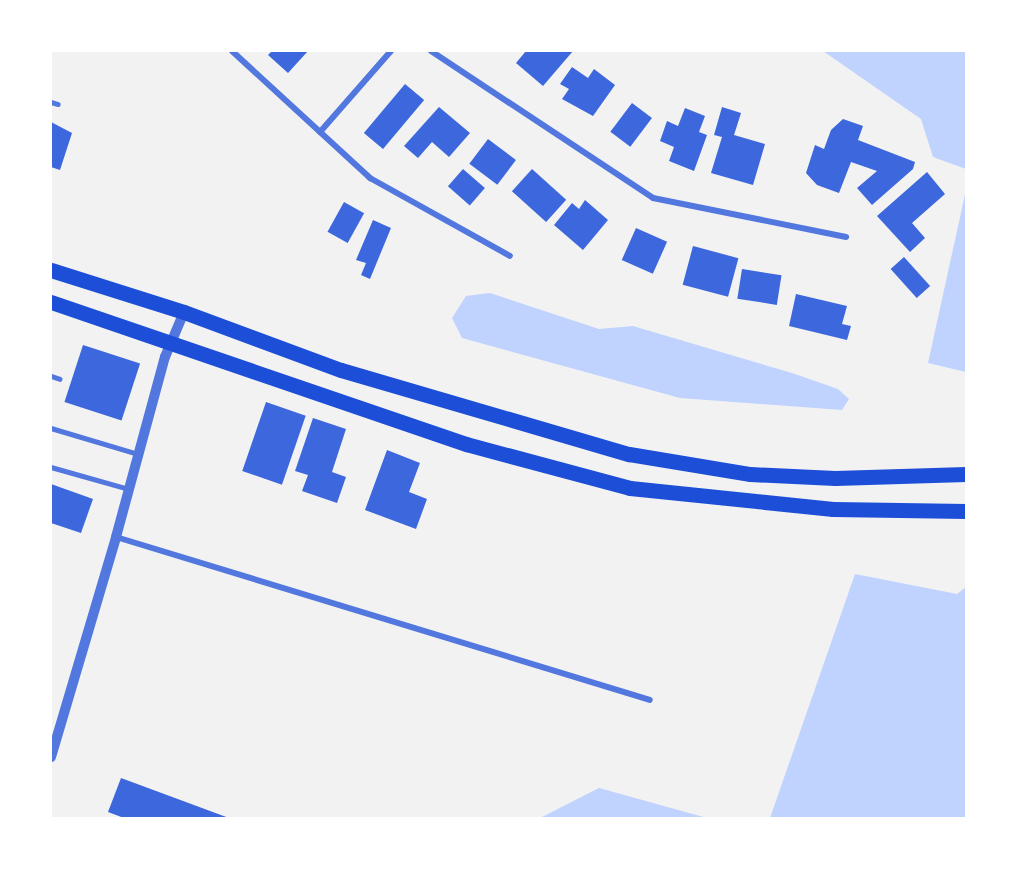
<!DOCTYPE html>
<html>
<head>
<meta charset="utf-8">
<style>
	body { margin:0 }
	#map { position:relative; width:1017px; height:869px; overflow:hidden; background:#f2f2f2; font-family:"DejaVu Sans",sans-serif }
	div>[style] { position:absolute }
	.water>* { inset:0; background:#bfd3fe }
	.building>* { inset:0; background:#3d67dc; transform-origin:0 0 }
	.service>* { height:4.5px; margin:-2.25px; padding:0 2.25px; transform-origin:2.25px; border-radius:2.25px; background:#5277de }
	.minor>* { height:6px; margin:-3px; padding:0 3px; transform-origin:3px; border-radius:3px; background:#5277de }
	.tertiary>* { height:10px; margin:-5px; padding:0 5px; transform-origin:5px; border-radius:5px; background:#5277de }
	.primary>* { height:15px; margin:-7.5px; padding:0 7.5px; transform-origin:7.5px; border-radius:7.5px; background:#1d4ed8 }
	span { translate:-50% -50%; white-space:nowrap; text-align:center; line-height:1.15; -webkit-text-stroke:4.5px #fff; paint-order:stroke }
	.frame { position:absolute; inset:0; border:52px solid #fff; pointer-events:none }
</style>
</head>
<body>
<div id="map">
	<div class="water">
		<div style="clip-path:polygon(823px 51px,966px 51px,966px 169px,933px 157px,921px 119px)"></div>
		<div style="clip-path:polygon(966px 190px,966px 372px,928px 363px)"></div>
		<div style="clip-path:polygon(490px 293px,599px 329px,633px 326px,792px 373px,838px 389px,849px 399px,842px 410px,680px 398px,462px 338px,452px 318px,466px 296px)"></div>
		<div style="clip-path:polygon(855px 574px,957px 594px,966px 587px,966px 818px,770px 818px)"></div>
		<div style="clip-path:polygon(599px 788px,707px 818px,540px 818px)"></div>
	</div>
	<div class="building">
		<div style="clip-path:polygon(272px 51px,308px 51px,288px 73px,268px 55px)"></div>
		<div style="clip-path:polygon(526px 51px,573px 51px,543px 86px,516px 63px)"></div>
		<div style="clip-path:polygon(572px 67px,588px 78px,594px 69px,615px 85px,593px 116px,562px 99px,569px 89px,560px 84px)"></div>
		<div style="left:405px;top:84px;width:25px;height:64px;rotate:40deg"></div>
		<div style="left:632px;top:103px;width:25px;height:36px;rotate:37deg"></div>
		<div style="clip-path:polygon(439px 107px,470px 133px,449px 157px,432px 142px,418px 158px,404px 146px)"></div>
		<div style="clip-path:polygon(722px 107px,741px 113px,734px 135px,765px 144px,753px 185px,711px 173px,722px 137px,714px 135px)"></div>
		<div style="clip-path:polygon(685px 108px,705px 116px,699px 132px,707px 135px,694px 171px,669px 161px,674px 147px,660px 141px,667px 121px,678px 126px)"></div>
		<div style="clip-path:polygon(843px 119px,863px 126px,858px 140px,915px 162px,913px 169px,872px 205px,857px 188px,877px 171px,851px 162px,839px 193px,817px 185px,806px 173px,815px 145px,824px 149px,831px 130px)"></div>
		<div style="clip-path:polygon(51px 122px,72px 133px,60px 170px,51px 167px)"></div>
		<div style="left:488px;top:139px;width:35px;height:31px;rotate:37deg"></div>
		<div style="left:463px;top:169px;width:29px;height:23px;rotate:41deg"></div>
		<div style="left:532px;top:169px;width:46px;height:30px;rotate:42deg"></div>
		<div style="clip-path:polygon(927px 172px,945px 194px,912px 223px,925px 238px,910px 252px,877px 216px)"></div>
		<div style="clip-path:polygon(585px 200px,608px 220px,583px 250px,554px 225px,572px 203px,579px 209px)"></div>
		<div style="left:344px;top:202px;width:23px;height:34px;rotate:29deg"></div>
		<div style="clip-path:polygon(373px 220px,391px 228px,370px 279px,361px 275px,366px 263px,356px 260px)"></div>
		<div style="left:636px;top:228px;width:34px;height:35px;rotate:24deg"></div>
		<div style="left:693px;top:246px;width:47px;height:40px;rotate:15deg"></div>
		<div style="left:904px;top:257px;width:39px;height:18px;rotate:48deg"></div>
		<div style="left:742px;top:269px;width:40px;height:30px;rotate:9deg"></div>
		<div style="clip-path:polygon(796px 294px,847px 306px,842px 324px,851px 326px,847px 340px,789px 326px)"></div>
		<div style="left:83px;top:345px;width:60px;height:60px;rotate:18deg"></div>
		<div style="left:266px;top:402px;width:42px;height:73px;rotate:19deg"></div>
		<div style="clip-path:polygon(313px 418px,346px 429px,332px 472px,346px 477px,337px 503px,302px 491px,308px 475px,295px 471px)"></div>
		<div style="clip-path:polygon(387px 450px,420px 463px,409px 492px,427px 499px,416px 529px,365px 510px)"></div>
		<div style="clip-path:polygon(51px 484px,93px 499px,81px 533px,51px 523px)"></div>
		<div style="clip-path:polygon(121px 778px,229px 818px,124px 818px,108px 812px)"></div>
	</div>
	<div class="service">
		<div style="left:51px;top:102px;width:7px;rotate:16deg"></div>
		<div style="left:51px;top:376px;width:9px;rotate:18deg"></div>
		<div style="left:51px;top:428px;width:91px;rotate:16.6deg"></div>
		<div style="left:51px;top:467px;width:81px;rotate:15.8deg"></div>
	</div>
	<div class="minor">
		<div style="left:232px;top:51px;width:188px;rotate:42.6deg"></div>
		<div style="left:370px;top:178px;width:160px;rotate:29.1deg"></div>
		<div style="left:431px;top:51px;width:266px;rotate:33.5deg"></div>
		<div style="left:653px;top:198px;width:197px;rotate:11.4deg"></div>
		<div style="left:320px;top:132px;width:108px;rotate:-48.8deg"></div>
		<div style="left:116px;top:537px;width:558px;rotate:16.97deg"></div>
	</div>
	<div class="tertiary">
		<div style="left:51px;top:757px;width:229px;rotate:-73.5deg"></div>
		<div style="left:116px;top:537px;width:187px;rotate:-74.8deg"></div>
		<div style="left:165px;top:357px;width:49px;rotate:-67.1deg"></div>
	</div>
	<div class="primary">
		<div style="left:51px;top:270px;width:139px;rotate:17.5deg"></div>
		<div style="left:184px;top:312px;width:167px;rotate:20.3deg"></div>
		<div style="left:341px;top:370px;width:300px;rotate:16.3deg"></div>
		<div style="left:629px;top:454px;width:123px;rotate:9.4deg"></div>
		<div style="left:750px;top:474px;width:85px;rotate:2.7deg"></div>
		<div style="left:835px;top:478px;width:131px;rotate:-1.7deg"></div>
		<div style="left:51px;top:302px;width:439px;rotate:18.9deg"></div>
		<div style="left:466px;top:444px;width:170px;rotate:15deg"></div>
		<div style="left:630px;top:488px;width:204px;rotate:5.9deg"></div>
		<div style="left:833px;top:509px;width:133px;rotate:0.9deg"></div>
	</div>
	<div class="frame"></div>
</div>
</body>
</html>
